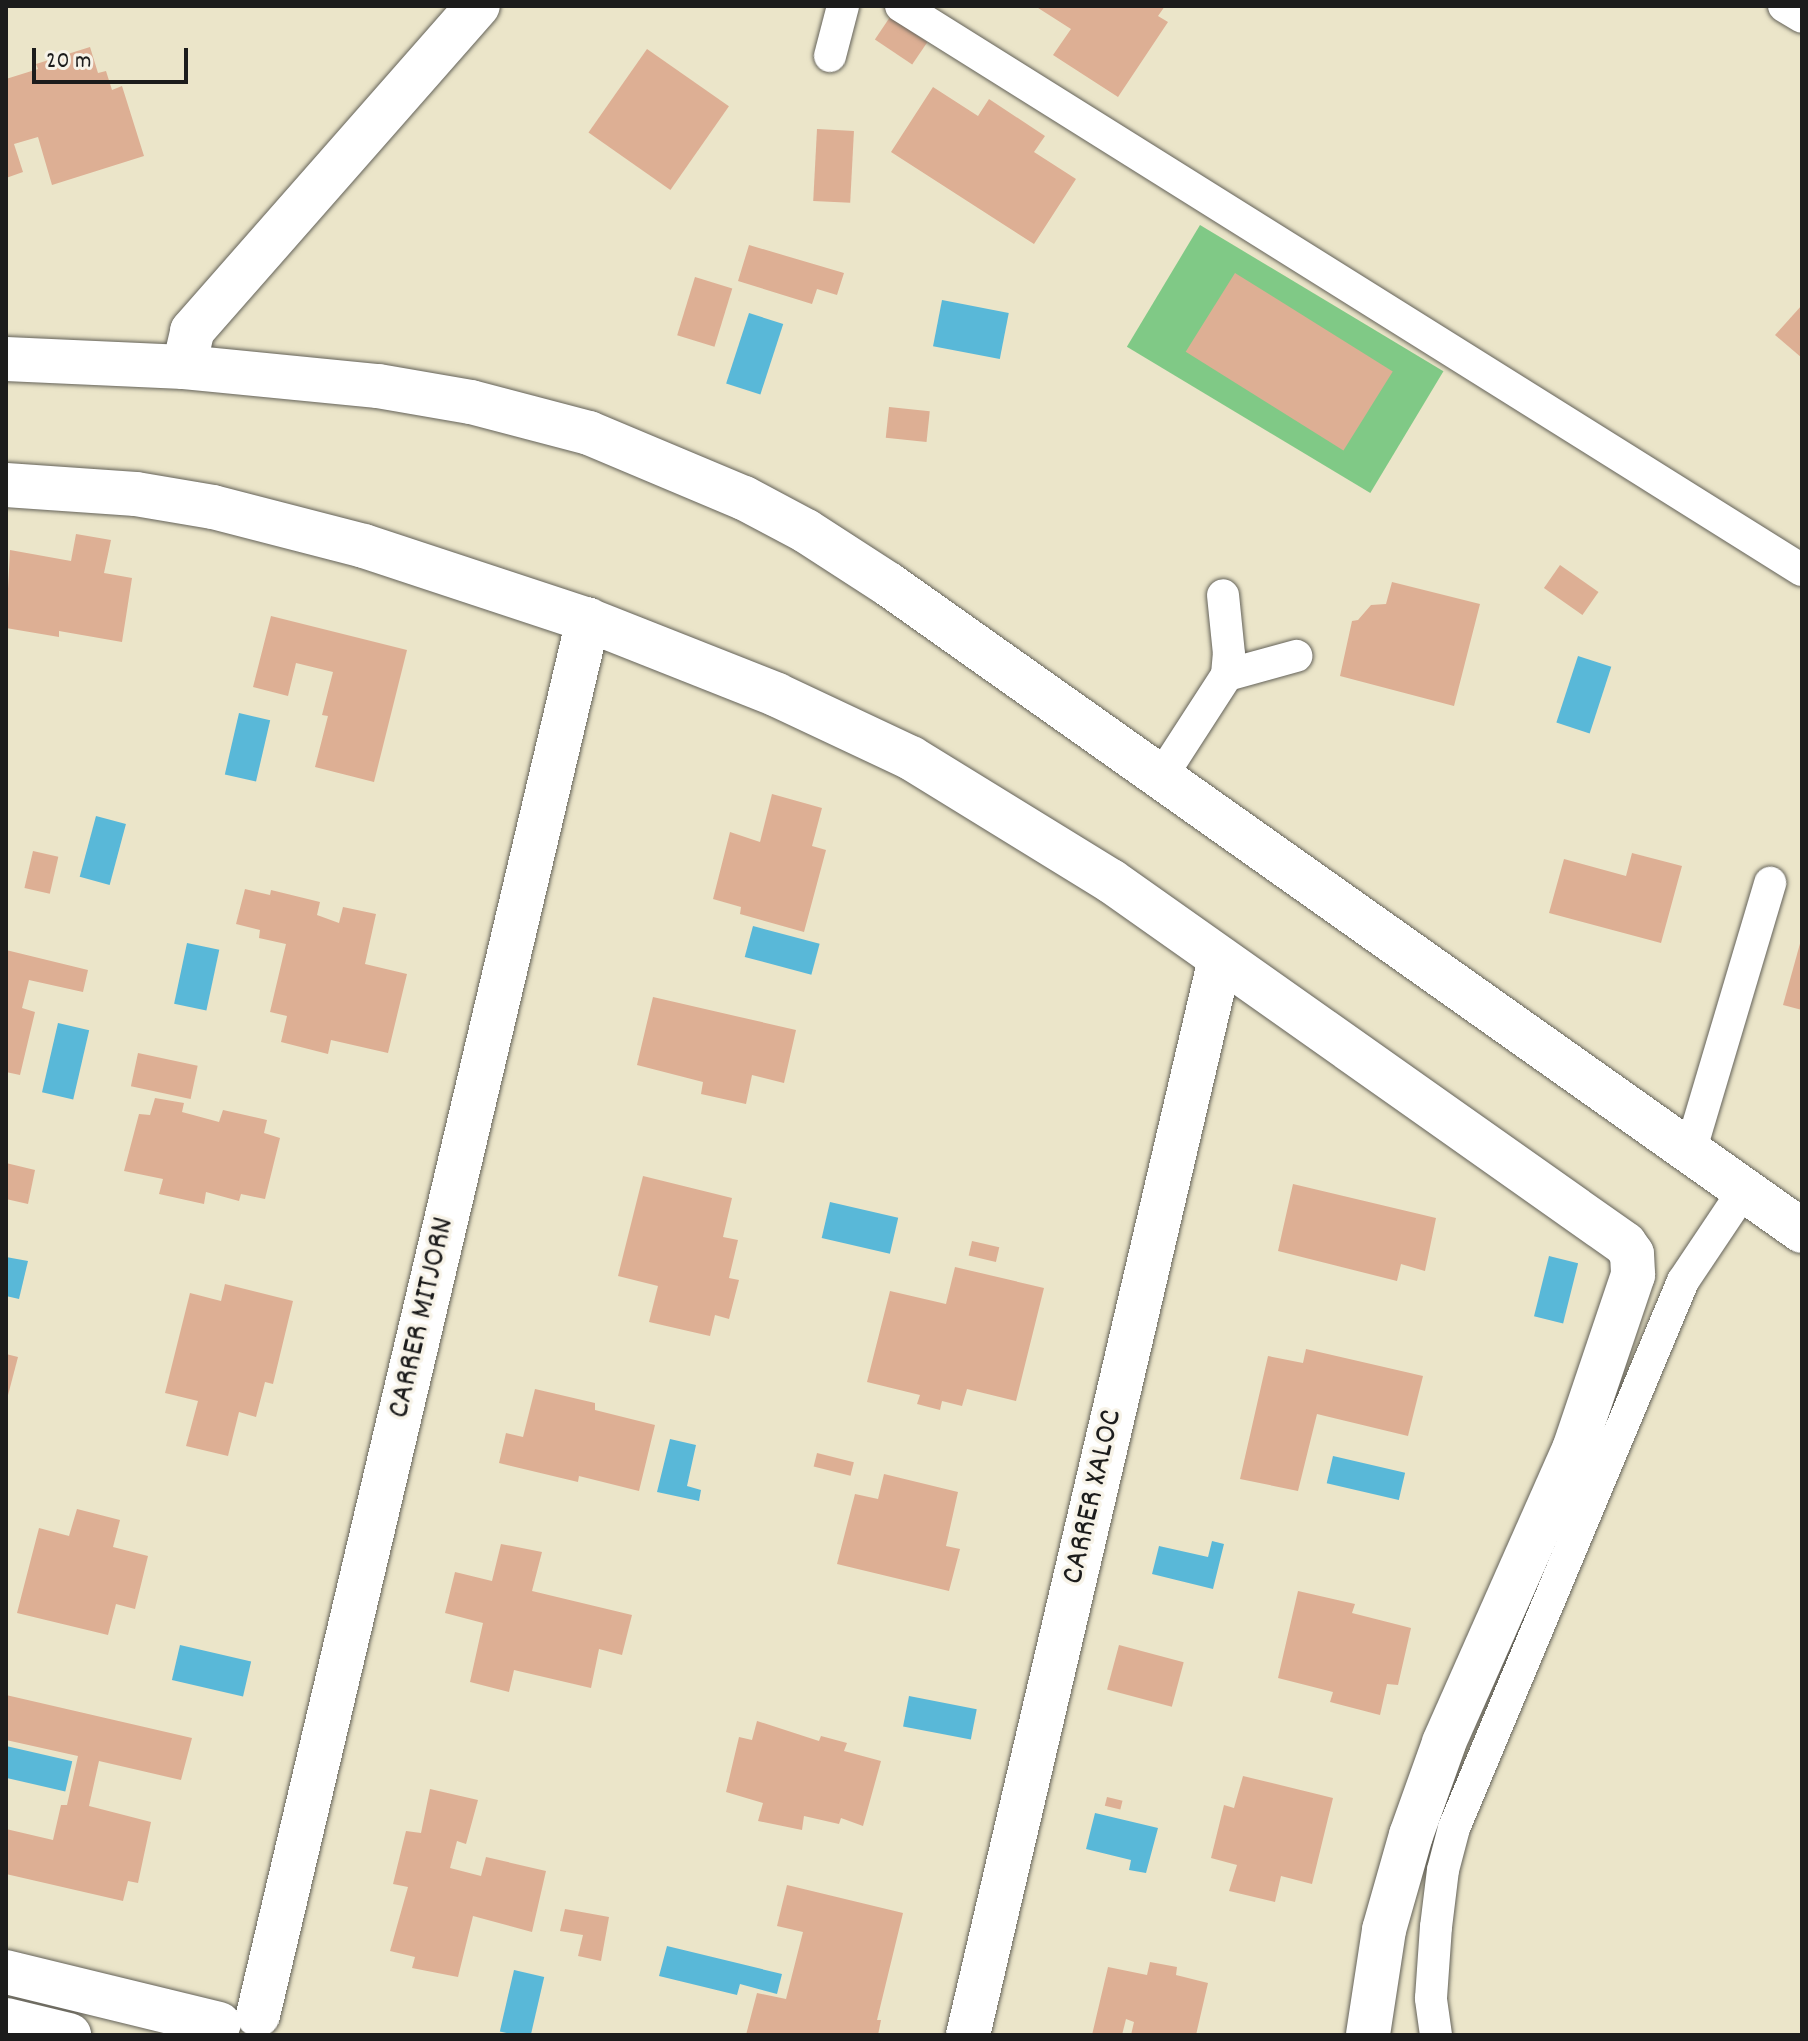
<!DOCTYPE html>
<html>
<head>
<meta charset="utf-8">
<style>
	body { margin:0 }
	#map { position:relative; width:1808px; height:2041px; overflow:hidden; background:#ebe5c9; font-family:Dekko,sans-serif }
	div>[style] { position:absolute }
	.green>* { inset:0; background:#80c986; transform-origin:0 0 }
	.water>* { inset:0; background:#59b8d8; transform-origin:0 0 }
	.building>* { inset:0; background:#ddaf94; transform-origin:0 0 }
	.roads { filter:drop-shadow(0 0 2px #646259) drop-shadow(0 0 2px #646259) }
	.lane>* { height:32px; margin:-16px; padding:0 16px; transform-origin:16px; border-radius:16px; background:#fff }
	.street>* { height:44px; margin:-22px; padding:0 22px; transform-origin:22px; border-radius:22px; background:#fff }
	.secondary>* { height:44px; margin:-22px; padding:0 22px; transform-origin:22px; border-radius:22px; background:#fff }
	span { translate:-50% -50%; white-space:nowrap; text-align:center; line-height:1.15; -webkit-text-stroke:7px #f7f3e8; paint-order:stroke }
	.street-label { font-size:32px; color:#1c1c1c }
	.frame { position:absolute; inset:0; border:8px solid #1c1c1c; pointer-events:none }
	.scale { position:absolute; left:32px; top:48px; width:156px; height:36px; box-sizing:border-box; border:4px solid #1c1c1c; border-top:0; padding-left:10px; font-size:24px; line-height:28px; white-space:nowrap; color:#1c1c1c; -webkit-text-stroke:6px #f7f3e8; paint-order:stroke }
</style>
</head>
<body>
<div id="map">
	<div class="green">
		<div style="left:1200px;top:225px;width:284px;height:142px;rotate:31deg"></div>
	</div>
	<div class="water">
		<div style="left:942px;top:300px;width:68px;height:47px;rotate:11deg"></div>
		<div style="left:749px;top:313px;width:36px;height:74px;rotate:18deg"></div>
		<div style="left:1578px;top:656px;width:35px;height:70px;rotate:18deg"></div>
		<div style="left:239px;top:713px;width:32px;height:63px;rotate:13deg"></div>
		<div style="left:96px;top:816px;width:31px;height:63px;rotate:15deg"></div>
		<div style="left:753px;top:926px;width:69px;height:32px;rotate:15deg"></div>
		<div style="left:187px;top:943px;width:33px;height:62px;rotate:12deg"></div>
		<div style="left:58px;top:1023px;width:32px;height:71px;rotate:13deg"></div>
		<div style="left:830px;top:1202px;width:70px;height:37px;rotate:13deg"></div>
		<div style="left:1549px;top:1256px;width:30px;height:62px;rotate:14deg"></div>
		<div style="clip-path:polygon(6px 1257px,28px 1261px,19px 1299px,6px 1296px)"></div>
		<div style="clip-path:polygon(670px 1439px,696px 1445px,687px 1486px,701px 1490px,699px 1501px,657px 1492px)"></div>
		<div style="left:1333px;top:1456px;width:74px;height:28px;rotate:13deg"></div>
		<div style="clip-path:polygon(1212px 1541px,1224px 1544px,1213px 1589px,1152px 1574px,1159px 1546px,1208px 1557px)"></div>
		<div style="left:180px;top:1645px;width:73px;height:36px;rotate:13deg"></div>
		<div style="left:909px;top:1696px;width:69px;height:31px;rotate:11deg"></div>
		<div style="left:6px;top:1746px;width:68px;height:31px;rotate:13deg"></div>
		<div style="clip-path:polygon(1095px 1813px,1158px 1828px,1146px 1873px,1129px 1870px,1131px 1860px,1086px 1849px)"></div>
		<div style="clip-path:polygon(667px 1946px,782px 1974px,777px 1994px,740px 1984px,737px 1995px,659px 1976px)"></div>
		<div style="left:514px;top:1970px;width:31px;height:63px;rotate:13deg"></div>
	</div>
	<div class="building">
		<div style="clip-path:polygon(1035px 6px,1165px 6px,1158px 16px,1168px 22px,1118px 97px,1053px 55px,1071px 29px)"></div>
		<div style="left:890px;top:17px;width:45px;height:27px;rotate:34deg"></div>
		<div style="clip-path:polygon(90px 47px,98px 73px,106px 71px,112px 90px,122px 86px,144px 156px,52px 185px,38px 137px,14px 144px,23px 172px,6px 178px,6px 79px,38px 69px,36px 64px)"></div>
		<div style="left:647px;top:49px;width:100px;height:102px;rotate:35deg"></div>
		<div style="clip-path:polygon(933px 87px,978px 116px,989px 99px,1045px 136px,1034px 152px,1076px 179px,1034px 244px,891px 152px)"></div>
		<div style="left:817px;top:129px;width:37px;height:72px;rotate:3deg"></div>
		<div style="clip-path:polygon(749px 245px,844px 273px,837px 295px,817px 289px,812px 304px,738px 281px)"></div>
		<div style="left:1235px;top:273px;width:186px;height:93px;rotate:32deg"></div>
		<div style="left:695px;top:277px;width:39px;height:61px;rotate:17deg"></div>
		<div style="clip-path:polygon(1802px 305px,1802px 358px,1775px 335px)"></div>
		<div style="left:889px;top:407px;width:41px;height:31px;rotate:6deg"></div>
		<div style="clip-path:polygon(76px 534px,111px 540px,104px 573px,132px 578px,122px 642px,59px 631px,59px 637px,6px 628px,10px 550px,71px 561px)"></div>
		<div style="left:1560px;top:565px;width:47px;height:28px;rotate:35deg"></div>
		<div style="clip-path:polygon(1392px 582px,1480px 604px,1454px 706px,1340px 676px,1352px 621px,1358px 620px,1371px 605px,1386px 604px)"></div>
		<div style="clip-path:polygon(271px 616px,407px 650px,374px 782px,315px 767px,328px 716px,322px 715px,333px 672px,296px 663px,288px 696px,253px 687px)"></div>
		<div style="clip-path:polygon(772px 794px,822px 808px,812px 846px,826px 850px,804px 932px,740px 914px,741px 907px,713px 899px,730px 832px,760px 842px)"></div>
		<div style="left:33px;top:851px;width:26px;height:38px;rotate:13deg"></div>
		<div style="clip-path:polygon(1632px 853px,1682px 866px,1661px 943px,1549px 913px,1564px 859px,1626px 876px)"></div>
		<div style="clip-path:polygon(245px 889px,270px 895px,271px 890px,320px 902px,317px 915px,339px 923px,343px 907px,376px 914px,365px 964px,407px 974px,388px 1053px,331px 1040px,328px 1054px,281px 1042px,287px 1016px,270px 1012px,286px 944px,259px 938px,260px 930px,236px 924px)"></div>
		<div style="clip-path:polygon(1801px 940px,1802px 941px,1802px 1010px,1783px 1005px)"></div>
		<div style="clip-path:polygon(6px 950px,88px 970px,83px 992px,29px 980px,22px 1008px,35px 1012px,20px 1075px,6px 1072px)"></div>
		<div style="clip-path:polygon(653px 997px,796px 1030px,784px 1083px,752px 1075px,746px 1104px,701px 1094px,703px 1082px,637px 1065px)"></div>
		<div style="left:138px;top:1053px;width:61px;height:34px;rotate:12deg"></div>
		<div style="clip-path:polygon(155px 1098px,184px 1103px,182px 1112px,219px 1122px,223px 1110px,267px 1120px,264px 1133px,280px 1138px,265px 1199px,241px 1194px,239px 1201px,206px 1192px,204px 1204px,159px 1194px,163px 1179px,124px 1171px,139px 1114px,150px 1115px)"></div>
		<div style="clip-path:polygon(6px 1163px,35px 1170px,28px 1204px,6px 1199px)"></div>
		<div style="clip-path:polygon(643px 1176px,732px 1198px,723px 1237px,738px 1240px,729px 1278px,739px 1280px,729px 1319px,715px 1315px,710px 1336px,649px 1322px,658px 1286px,618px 1276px)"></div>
		<div style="clip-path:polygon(1293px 1184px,1436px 1218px,1425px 1271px,1401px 1264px,1397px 1281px,1278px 1251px)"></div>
		<div style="left:972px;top:1241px;width:28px;height:15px;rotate:13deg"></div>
		<div style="clip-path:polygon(955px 1267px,1044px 1288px,1016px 1401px,967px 1389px,962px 1406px,942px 1401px,940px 1410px,917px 1404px,920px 1395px,867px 1382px,890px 1291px,946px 1304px)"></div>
		<div style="clip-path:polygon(225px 1284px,293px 1301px,273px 1384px,265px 1382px,256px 1417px,239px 1412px,228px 1456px,186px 1446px,198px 1401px,165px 1393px,190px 1293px,221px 1301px)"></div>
		<div style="clip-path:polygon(1306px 1349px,1423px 1376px,1408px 1436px,1317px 1414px,1298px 1491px,1240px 1479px,1268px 1356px,1303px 1363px)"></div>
		<div style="clip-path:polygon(6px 1354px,18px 1357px,7px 1399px,6px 1399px)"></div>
		<div style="clip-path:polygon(535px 1389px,595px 1403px,595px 1410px,655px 1425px,639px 1491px,579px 1476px,578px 1482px,499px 1463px,506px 1433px,523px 1437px)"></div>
		<div style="left:817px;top:1453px;width:38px;height:14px;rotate:14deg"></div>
		<div style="clip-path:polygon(884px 1474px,958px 1492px,946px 1546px,960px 1549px,949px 1591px,837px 1564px,855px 1494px,878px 1499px)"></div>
		<div style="clip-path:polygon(77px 1509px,120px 1520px,113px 1547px,148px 1556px,135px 1609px,116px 1604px,108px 1635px,17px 1613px,39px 1528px,69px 1536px)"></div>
		<div style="clip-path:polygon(501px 1544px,542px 1552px,532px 1591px,632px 1615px,622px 1655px,599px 1649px,591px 1688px,514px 1670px,509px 1692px,470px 1682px,483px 1623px,445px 1613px,455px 1572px,492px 1581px)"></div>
		<div style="clip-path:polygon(1298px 1591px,1355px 1604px,1352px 1613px,1411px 1628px,1398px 1685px,1387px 1684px,1380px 1715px,1330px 1702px,1333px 1692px,1278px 1678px)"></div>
		<div style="left:1119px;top:1645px;width:67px;height:46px;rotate:15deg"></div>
		<div style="clip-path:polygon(6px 1695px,192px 1738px,181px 1780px,99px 1761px,89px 1806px,151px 1822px,138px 1883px,128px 1881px,123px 1901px,6px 1874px,6px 1829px,53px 1840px,61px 1805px,67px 1805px,78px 1756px,6px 1740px)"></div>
		<div style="clip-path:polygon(757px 1721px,819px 1741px,821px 1736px,847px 1743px,844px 1751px,881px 1761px,863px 1826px,841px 1818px,839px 1824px,804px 1816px,802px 1830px,758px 1821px,763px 1803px,726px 1792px,739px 1737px,752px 1740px)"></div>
		<div style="clip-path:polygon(1243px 1776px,1333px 1798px,1312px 1884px,1281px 1876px,1275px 1902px,1229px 1891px,1237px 1865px,1211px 1858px,1224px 1805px,1234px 1808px)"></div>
		<div style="clip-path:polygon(430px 1789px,478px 1800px,466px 1844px,457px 1841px,450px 1868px,481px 1876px,486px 1857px,546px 1871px,532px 1932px,473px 1916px,458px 1977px,412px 1968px,415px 1957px,390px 1951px,408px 1887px,393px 1884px,406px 1831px,421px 1833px)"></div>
		<div style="left:1107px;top:1797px;width:16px;height:9px;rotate:14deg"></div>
		<div style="clip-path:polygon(787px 1885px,903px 1913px,877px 2020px,881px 2020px,878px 2035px,746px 2035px,757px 1993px,786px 1999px,803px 1932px,777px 1926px)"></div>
		<div style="clip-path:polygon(565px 1909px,609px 1917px,601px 1961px,578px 1956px,583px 1935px,560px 1931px)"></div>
		<div style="clip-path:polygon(1150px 1962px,1177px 1967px,1176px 1975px,1208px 1983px,1196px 2035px,1131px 2035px,1134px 2022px,1126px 2019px,1122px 2035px,1092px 2035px,1108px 1967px,1147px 1975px)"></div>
	</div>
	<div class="roads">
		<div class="lane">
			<div style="left:901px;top:6px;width:1063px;rotate:32.05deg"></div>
			<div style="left:1784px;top:6px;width:21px;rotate:31deg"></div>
			<div style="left:830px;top:56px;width:52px;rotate:-75.4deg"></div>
			<div style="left:1227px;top:675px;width:72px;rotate:-15.4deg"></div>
			<div style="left:1161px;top:777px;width:121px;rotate:-57.1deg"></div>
			<div style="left:1227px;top:675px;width:21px;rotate:-85deg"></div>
			<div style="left:1229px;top:654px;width:59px;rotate:-95.8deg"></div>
			<div style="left:1690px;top:1152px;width:281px;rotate:-73.4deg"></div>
			<div style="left:1436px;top:2035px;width:37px;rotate:-98deg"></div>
			<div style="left:1431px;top:1998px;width:71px;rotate:-86deg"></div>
			<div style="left:1436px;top:1927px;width:57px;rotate:-83deg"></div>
			<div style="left:1443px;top:1870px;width:43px;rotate:-75.3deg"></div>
			<div style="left:1454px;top:1828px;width:593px;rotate:-67.28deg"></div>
			<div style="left:1683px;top:1281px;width:110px;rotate:-56.2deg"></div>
		</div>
		<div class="street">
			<div style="left:184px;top:367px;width:37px;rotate:-77deg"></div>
			<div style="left:192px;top:331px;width:433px;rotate:-48.7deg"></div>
			<div style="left:6px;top:485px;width:130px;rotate:4deg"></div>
			<div style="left:136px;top:494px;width:78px;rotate:9.6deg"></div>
			<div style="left:213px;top:507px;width:156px;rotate:14.5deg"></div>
			<div style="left:364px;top:546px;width:236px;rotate:18.3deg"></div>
			<div style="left:588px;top:620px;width:203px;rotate:21.6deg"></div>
			<div style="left:777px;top:695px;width:148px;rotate:25.2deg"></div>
			<div style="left:911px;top:758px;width:235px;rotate:31.6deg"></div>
			<div style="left:1111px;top:881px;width:629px;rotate:35.23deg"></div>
			<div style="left:1625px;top:1244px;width:12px;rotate:55deg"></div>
			<div style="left:1632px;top:1254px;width:21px;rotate:87deg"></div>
			<div style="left:1633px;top:1275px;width:184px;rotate:108.7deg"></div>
			<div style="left:1574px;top:1449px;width:321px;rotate:113.9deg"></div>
			<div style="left:1444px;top:1743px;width:98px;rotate:109.7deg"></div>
			<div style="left:1411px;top:1835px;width:99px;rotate:105.9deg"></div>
			<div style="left:1384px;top:1930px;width:106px;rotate:98.7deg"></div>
			<div style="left:6px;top:1972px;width:219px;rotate:13.7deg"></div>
			<div style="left:258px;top:2015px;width:1434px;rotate:-76.69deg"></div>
			<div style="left:6px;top:2020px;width:65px;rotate:13.4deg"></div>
			<div style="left:968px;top:2035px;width:1105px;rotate:-76.82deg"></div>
		</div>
		<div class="secondary">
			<div style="left:6px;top:359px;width:178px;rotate:2.6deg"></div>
			<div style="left:184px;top:367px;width:195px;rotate:5.6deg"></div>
			<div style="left:378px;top:386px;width:94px;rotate:9.8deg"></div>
			<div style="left:471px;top:402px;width:122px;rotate:14.7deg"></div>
			<div style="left:589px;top:433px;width:168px;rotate:22.8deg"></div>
			<div style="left:744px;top:498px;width:70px;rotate:28deg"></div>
			<div style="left:806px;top:531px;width:98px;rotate:32.9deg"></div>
			<div style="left:888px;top:584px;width:1120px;rotate:35.29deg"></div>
		</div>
	</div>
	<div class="street-label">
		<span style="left:423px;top:1318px;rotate:-77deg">CARRER MITJORN</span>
		<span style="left:1094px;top:1497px;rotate:-77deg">CARRER XALOC</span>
	</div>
	<div class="frame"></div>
	<div class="scale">20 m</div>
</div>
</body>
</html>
